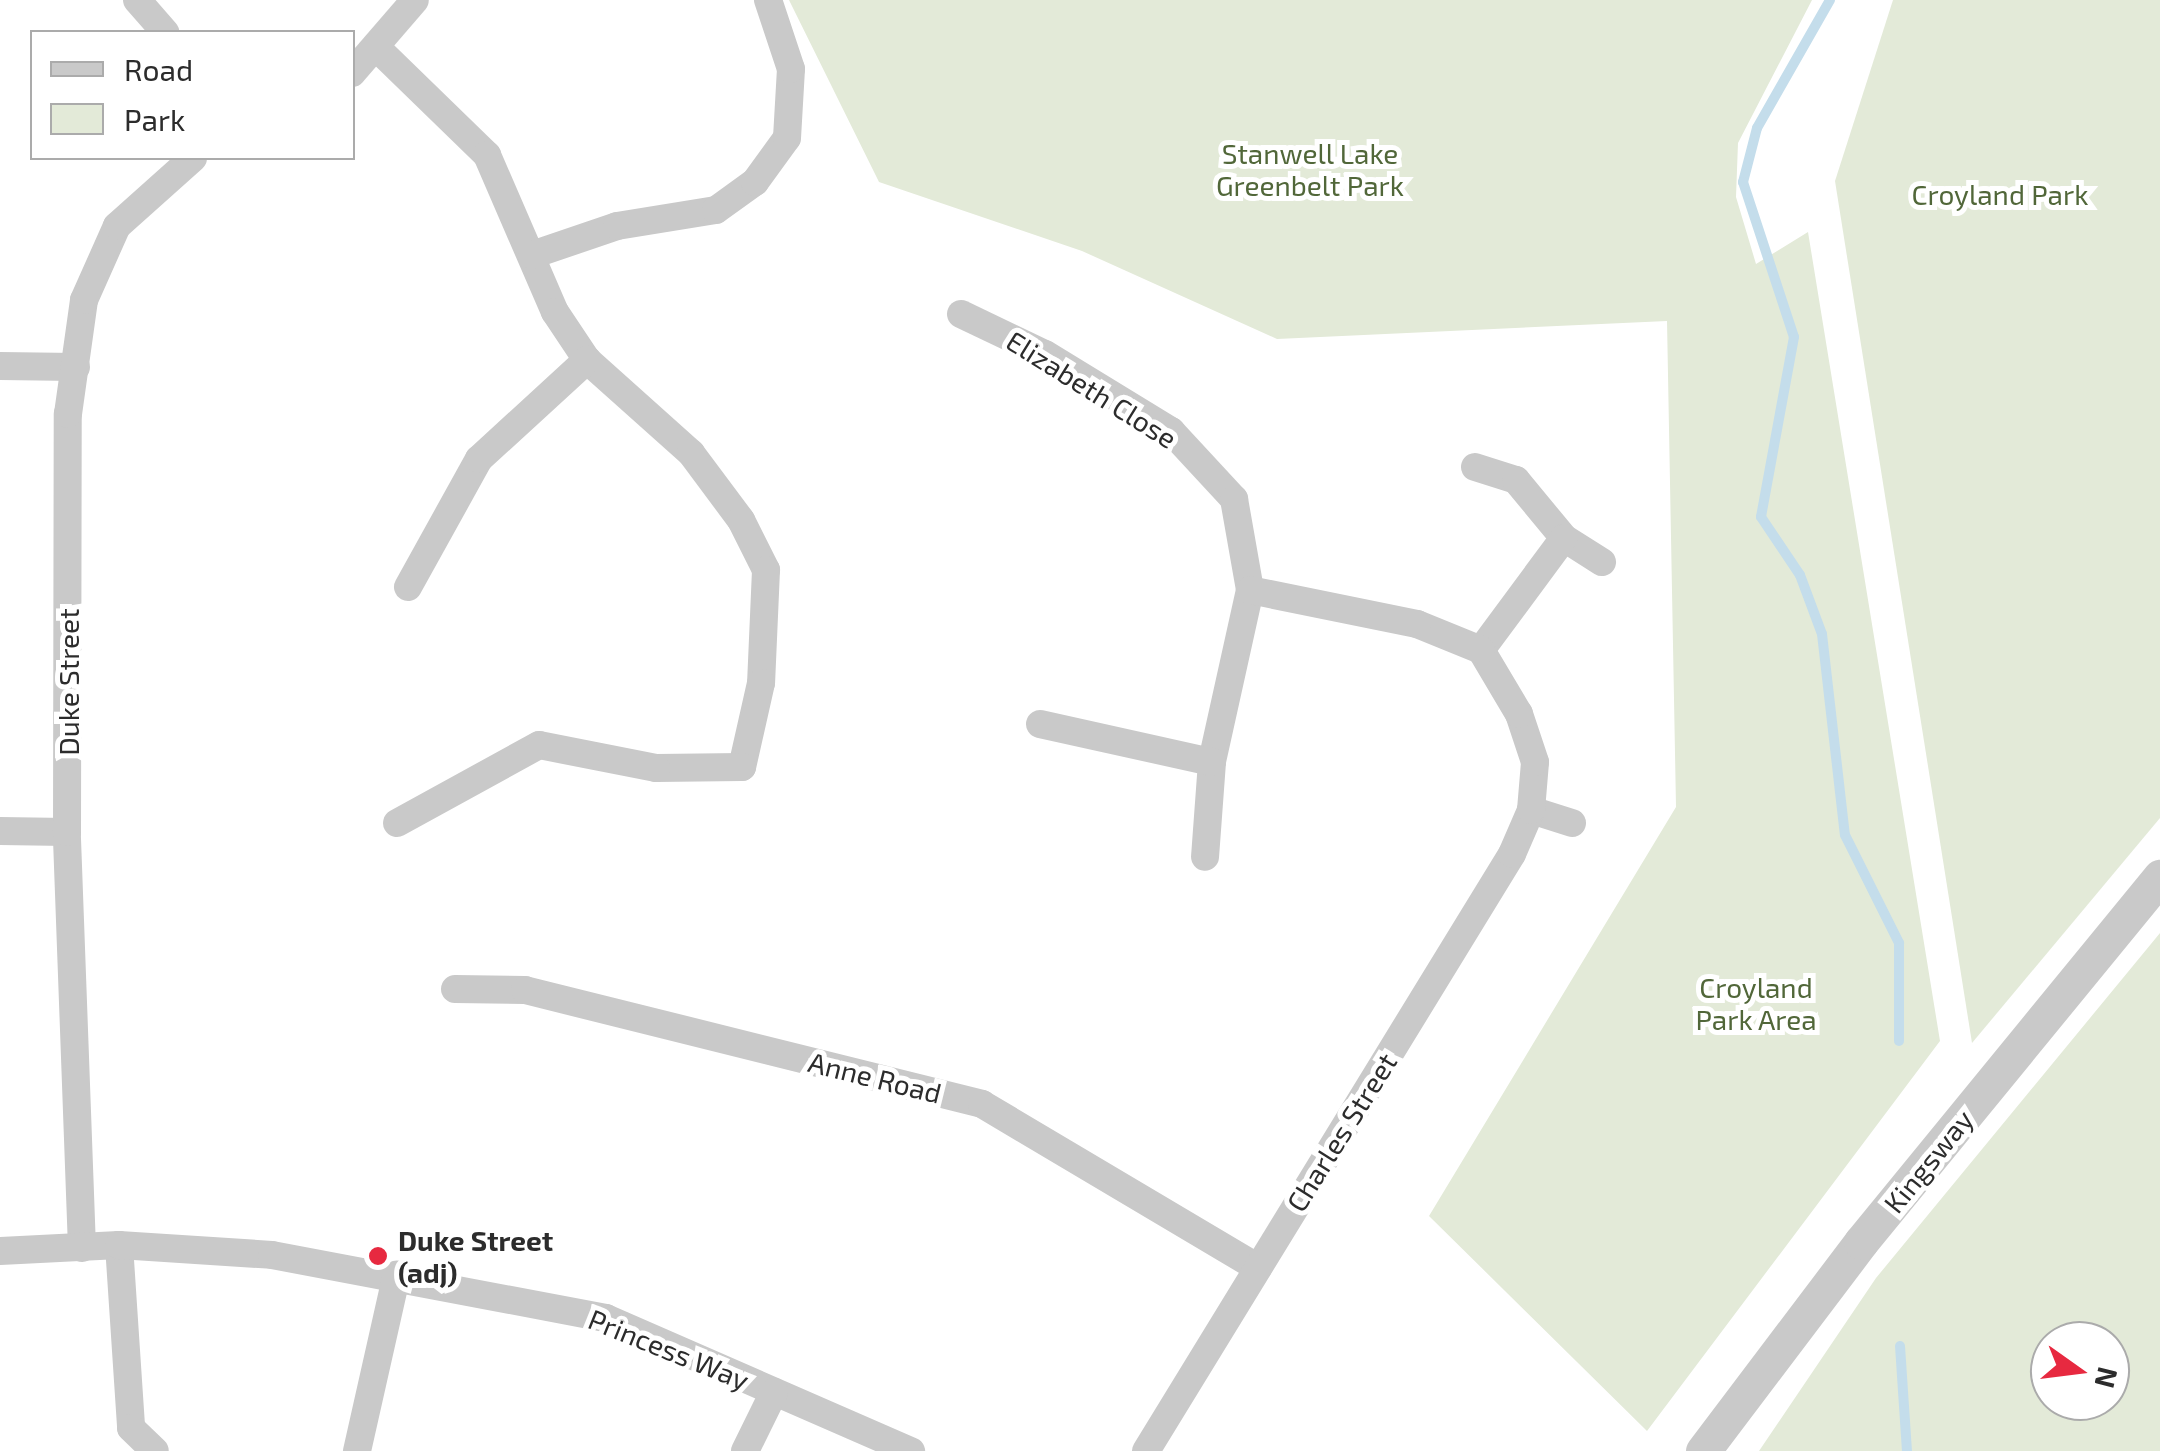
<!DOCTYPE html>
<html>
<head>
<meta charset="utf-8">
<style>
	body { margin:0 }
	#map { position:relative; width:2160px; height:1451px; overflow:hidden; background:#fff; font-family:"Exo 2",sans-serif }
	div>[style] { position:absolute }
	.green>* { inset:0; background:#e3ead8 }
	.stream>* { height:10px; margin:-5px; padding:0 5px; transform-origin:5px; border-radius:5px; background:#c4ddeb }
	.minor>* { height:28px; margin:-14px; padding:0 14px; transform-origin:14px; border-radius:14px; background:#c9c9c9 }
	.tertiary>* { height:35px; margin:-17.5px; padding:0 17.5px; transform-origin:17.5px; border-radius:17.5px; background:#c9c9c9 }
	.dots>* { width:28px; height:28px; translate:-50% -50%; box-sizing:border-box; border:5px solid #fff; border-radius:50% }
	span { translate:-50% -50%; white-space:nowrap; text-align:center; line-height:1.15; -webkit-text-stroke:10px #fff; paint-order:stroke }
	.park-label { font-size:28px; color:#516739 }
	.street-label { font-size:28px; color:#2c2c2c }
	.poi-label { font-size:28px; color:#2c2c2c; font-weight:700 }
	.left { translate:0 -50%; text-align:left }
	.legend { position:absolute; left:30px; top:30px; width:325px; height:130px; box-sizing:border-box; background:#fff; border:2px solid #ababab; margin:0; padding:12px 18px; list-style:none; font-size:30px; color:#2c2c2c }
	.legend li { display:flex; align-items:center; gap:20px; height:50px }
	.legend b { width:50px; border:2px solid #ababab }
	.north { position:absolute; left:2030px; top:1321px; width:100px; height:100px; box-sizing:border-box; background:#fff; border:2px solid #ababab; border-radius:50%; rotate:104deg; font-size:28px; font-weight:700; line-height:40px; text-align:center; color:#2c2c2c }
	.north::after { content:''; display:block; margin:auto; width:35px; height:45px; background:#e72940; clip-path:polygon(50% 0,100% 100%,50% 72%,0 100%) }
</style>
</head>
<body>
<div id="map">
	<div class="green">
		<div style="clip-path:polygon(789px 0,1812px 0,1738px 143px,1736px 197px,1756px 264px,1808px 232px,1940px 1041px,1647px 1431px,1429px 1216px,1676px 807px,1667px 321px,1277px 339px,1082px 251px,879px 182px)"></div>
		<div style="clip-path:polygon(1893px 0,2160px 0,2160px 818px,1972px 1043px,1835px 181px)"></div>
		<div style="clip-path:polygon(evenodd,2160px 933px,2160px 1451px,1759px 1451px,1876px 1278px,2160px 933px,2050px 1341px,2110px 1341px,2110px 1401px,2050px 1401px,2050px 1341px)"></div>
	</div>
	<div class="stream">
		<div style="left:1830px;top:0;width:147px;rotate:119.7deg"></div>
		<div style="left:1757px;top:128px;width:56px;rotate:104.5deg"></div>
		<div style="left:1743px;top:182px;width:163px;rotate:71.8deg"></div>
		<div style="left:1794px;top:337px;width:183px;rotate:100.4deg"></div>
		<div style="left:1761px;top:517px;width:70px;rotate:56.1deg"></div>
		<div style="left:1800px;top:575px;width:63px;rotate:69.6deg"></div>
		<div style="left:1822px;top:634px;width:202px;rotate:83.5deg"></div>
		<div style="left:1845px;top:835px;width:121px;rotate:63.4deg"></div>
		<div style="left:1899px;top:943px;width:98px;rotate:90deg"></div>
		<div style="left:1900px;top:1346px;width:105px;rotate:86.2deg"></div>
	</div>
	<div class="minor">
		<div style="left:137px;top:0;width:43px;rotate:48.8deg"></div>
		<div style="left:379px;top:50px;width:151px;rotate:44.2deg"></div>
		<div style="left:487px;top:155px;width:171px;rotate:66.6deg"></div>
		<div style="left:555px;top:312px;width:58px;rotate:56.3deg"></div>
		<div style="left:587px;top:360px;width:140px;rotate:41.8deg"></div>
		<div style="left:691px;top:453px;width:84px;rotate:53.3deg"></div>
		<div style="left:741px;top:520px;width:56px;rotate:63.4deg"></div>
		<div style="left:766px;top:570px;width:113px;rotate:92.5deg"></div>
		<div style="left:761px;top:683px;width:86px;rotate:102.7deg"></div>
		<div style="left:742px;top:767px;width:86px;rotate:179.3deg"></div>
		<div style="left:656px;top:768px;width:119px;rotate:-168.9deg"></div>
		<div style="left:539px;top:745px;width:162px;rotate:151.2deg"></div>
		<div style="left:352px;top:73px;width:96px;rotate:-49.2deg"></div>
		<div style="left:532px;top:255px;width:90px;rotate:-18.8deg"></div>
		<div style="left:617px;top:226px;width:100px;rotate:-9.2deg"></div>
		<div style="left:716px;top:210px;width:48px;rotate:-35.7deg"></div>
		<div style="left:755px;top:182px;width:54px;rotate:-54deg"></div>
		<div style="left:787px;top:138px;width:69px;rotate:-86.7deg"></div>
		<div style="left:791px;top:69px;width:73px;rotate:-108.4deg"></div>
		<div style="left:961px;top:314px;width:93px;rotate:25.5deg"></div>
		<div style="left:1045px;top:354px;width:148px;rotate:31.4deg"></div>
		<div style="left:1171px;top:431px;width:93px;rotate:47.2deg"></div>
		<div style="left:1234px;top:499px;width:92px;rotate:80deg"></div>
		<div style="left:1250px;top:590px;width:176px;rotate:102.5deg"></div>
		<div style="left:1212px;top:762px;width:95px;rotate:94.2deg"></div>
		<div style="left:0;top:366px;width:76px;rotate:0.8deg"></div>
		<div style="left:1475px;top:467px;width:43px;rotate:17.6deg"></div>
		<div style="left:1516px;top:480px;width:75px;rotate:50.4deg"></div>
		<div style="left:1564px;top:538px;width:45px;rotate:32.3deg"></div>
		<div style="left:408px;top:587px;width:146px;rotate:-61deg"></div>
		<div style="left:479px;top:459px;width:147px;rotate:-42.5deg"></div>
		<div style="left:1481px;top:650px;width:139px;rotate:-53.5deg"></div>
		<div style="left:1040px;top:724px;width:176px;rotate:12.5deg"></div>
		<div style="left:1531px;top:810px;width:43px;rotate:17.6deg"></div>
		<div style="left:0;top:831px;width:67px;rotate:0.9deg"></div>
		<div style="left:455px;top:989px;width:70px;rotate:0.8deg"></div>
		<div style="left:525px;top:990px;width:471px;rotate:14deg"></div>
		<div style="left:982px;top:1104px;width:321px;rotate:30.7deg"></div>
		<div style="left:119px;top:1245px;width:183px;rotate:86.2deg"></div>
		<div style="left:131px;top:1428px;width:33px;rotate:44deg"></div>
		<div style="left:82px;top:1248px;width:416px;rotate:-92.1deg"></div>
		<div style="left:67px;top:832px;width:418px;rotate:-89.9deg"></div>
		<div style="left:68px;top:414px;width:115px;rotate:-82deg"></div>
		<div style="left:84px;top:300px;width:81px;rotate:-66deg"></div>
		<div style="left:117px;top:226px;width:102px;rotate:-41.8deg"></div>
		<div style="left:0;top:1251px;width:119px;rotate:-2.9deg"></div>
		<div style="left:119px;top:1245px;width:153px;rotate:3.7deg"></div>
		<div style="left:272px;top:1255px;width:340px;rotate:10.7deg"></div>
		<div style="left:606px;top:1318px;width:333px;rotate:23.6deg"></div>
		<div style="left:357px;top:1451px;width:181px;rotate:-77.3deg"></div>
		<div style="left:745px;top:1451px;width:66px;rotate:-63.8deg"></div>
		<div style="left:1146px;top:1451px;width:700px;rotate:-58.49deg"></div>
		<div style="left:1512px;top:854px;width:48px;rotate:-66.6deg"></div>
		<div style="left:1531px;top:810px;width:48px;rotate:-85.2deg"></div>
		<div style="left:1535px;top:762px;width:51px;rotate:-108.4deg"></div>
		<div style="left:1519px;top:714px;width:74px;rotate:-120.7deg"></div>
		<div style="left:1481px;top:650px;width:69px;rotate:-157.9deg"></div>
		<div style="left:1417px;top:624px;width:170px;rotate:-168.5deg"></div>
	</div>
	<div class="tertiary">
		<div style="left:1703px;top:1451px;width:262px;rotate:-52.9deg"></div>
		<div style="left:1861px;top:1242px;width:472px;rotate:-50.7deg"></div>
	</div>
	<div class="dots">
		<div style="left:378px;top:1256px;background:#e72940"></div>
	</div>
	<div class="park-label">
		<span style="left:1310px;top:169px">Stanwell Lake<br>Greenbelt Park</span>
		<span style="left:2000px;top:194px">Croyland Park</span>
		<span style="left:1756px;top:1003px">Croyland<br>Park Area</span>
	</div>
	<div class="street-label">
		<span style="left:1092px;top:389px;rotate:32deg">Elizabeth Close</span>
		<span style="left:68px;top:682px;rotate:-90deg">Duke Street</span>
		<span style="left:875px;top:1077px;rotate:14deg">Anne Road</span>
		<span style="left:1341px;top:1132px;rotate:-58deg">Charles Street</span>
		<span style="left:1928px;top:1161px;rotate:-51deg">Kingsway</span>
		<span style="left:669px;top:1349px;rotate:22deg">Princess Way</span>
	</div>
	<div class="poi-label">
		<span class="left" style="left:398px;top:1256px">Duke Street<br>(adj)</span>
	</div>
	<ul class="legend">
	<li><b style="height:12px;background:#c9c9c9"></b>Road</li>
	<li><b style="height:28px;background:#e3ead8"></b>Park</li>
	</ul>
	<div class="north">N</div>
</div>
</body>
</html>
